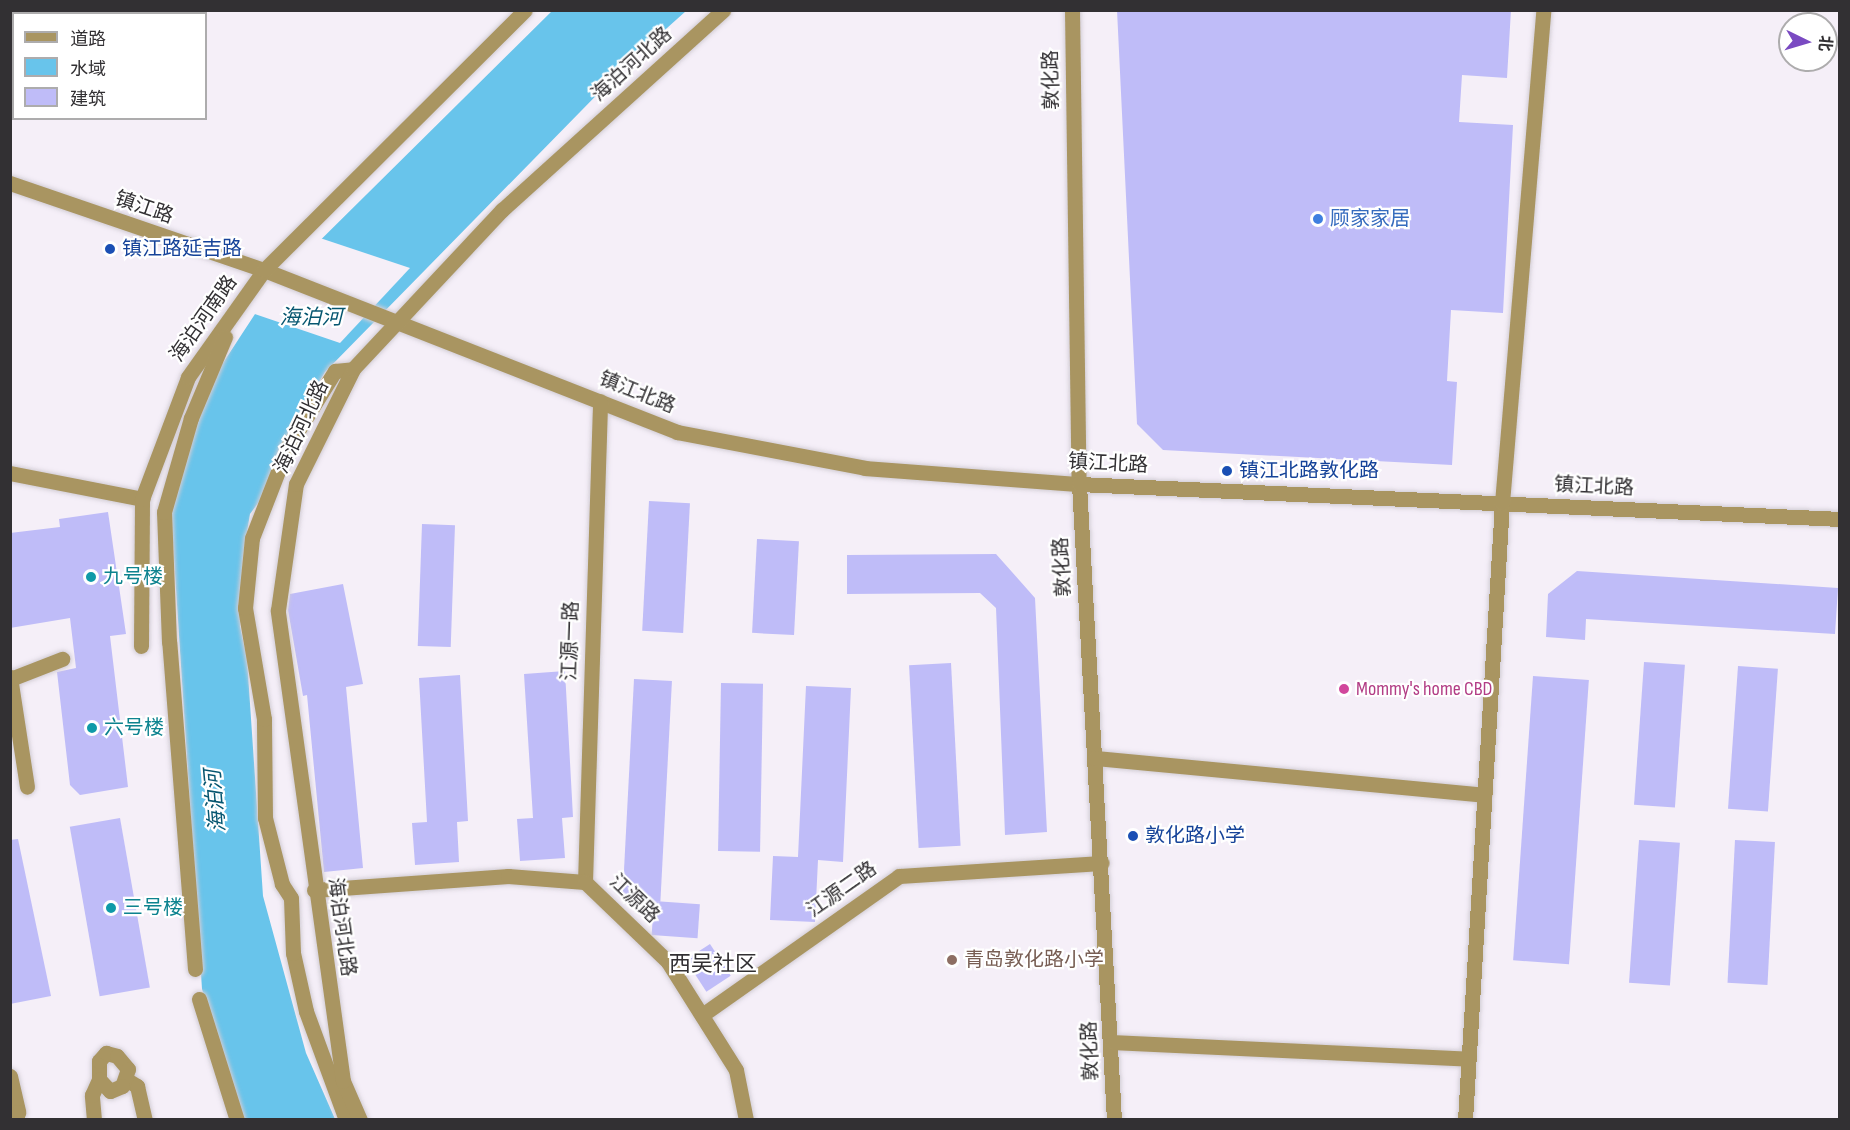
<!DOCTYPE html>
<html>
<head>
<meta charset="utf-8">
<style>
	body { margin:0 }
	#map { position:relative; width:1850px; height:1130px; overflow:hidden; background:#f5eff8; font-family:"Sofia Sans Condensed","Noto Sans SC",sans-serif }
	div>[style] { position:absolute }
	.water>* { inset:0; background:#68c4eb }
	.pier>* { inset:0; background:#f5eff8 }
	.building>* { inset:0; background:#bfbcf8; transform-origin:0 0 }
	.roads { filter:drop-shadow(0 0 2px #d2cdd5) drop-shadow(0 0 2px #d2cdd5) }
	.minor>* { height:15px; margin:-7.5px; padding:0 7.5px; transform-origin:7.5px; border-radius:7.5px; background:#a99561 }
	.dots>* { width:16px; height:16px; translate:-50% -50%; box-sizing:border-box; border:3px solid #fff; border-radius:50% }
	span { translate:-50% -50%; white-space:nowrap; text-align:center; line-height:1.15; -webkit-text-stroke:4.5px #fff; paint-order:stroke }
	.street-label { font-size:20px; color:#323033 }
	.shop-label { font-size:20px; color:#366cbe }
	.left { translate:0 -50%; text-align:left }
	.transit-label { font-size:20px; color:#164399 }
	.culture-label { font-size:20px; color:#0d838f }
	.hotel-label { font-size:20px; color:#b23c85 }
	.education-label { font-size:20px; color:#785e54 }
	.water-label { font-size:21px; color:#065670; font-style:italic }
	.quarter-label { font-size:22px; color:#323033 }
	.frame { position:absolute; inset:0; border:12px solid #323033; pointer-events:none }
	.legend { position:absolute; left:12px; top:12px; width:195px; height:108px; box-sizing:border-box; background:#fff; border:2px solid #adacad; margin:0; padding:8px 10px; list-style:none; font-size:18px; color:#323033 }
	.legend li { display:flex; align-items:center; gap:12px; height:30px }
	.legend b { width:30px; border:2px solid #adacad }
	.north { position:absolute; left:1778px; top:12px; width:60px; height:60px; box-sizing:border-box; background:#fff; border:2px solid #adacad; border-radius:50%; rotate:95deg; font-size:16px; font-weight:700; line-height:24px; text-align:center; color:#323033 }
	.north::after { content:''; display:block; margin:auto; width:21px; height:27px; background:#7a4ac2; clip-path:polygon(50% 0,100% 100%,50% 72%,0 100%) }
</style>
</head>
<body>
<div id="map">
	<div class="water">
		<div style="clip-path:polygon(552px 11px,686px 11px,629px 62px,325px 372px,292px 428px,264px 495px,250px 514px,243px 556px,240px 626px,247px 659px,263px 896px,306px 1053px,335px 1119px,243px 1119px,202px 989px,171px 512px,192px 426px,221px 366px,272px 288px)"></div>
	</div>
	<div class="pier">
		<div style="clip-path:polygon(320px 238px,410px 268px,340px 343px,252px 313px,270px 286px)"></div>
	</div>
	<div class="building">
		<div style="clip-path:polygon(1117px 10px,1511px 10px,1507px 78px,1462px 75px,1459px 122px,1513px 125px,1503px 313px,1451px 310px,1447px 381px,1457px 382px,1452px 465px,1163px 450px,1137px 424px)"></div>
		<div style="left:649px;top:501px;width:41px;height:130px;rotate:3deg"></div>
		<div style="clip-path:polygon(108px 512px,126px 634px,110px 636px,128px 787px,80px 795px,70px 785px,57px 672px,76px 668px,70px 618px,10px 628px,10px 533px,60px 527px,59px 519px)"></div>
		<div style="left:422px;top:524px;width:33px;height:122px;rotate:2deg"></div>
		<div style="left:757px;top:539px;width:42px;height:94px;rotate:3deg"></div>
		<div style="clip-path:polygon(996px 554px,1035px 598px,1047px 832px,1005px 835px,996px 608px,980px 593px,847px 594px,847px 555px)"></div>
		<div style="clip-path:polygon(1577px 571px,1838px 588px,1835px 634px,1586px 619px,1585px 640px,1546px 637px,1548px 594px)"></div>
		<div style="clip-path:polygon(343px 584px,363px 684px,346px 687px,363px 868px,324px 872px,307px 695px,303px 696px,288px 610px,290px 594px)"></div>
		<div style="left:1644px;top:662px;width:41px;height:143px;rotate:4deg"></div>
		<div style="left:951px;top:663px;width:183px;height:42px;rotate:87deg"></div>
		<div style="left:1738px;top:666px;width:40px;height:143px;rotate:4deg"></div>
		<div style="clip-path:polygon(565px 671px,573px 817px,562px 818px,565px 858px,520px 861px,517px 819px,533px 818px,524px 674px)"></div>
		<div style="clip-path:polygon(460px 675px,468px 821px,457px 822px,459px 862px,415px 865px,412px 823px,427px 822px,419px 678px)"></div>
		<div style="left:1533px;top:676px;width:56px;height:285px;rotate:4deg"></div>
		<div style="left:634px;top:679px;width:38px;height:221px;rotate:3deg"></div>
		<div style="left:721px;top:683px;width:42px;height:168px;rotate:1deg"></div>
		<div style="clip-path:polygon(806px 686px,851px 688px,843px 862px,818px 860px,815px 922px,770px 920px,773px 856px,798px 857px)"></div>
		<div style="left:120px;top:818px;width:172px;height:51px;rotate:80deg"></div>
		<div style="clip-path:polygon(18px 839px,51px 996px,10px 1004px,10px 840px)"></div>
		<div style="left:1639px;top:840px;width:41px;height:143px;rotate:4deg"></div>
		<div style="left:1735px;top:840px;width:40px;height:143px;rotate:3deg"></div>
		<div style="left:654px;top:901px;width:46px;height:34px;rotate:4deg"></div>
		<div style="left:710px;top:944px;width:38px;height:29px;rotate:57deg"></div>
	</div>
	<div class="roads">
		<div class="minor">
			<div style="left:1072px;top:10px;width:474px;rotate:89.2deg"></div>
			<div style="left:1079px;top:484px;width:637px;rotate:86.85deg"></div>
			<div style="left:10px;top:183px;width:268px;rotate:18.9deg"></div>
			<div style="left:264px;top:270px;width:444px;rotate:21.4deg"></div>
			<div style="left:677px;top:432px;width:191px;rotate:10.8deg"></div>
			<div style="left:865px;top:468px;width:215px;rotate:4.3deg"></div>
			<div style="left:1079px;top:484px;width:762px;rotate:2.63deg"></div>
			<div style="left:10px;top:473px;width:135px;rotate:11.1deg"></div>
			<div style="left:141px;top:646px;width:147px;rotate:-89.6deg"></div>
			<div style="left:142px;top:499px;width:130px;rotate:-69.3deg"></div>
			<div style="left:188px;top:377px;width:131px;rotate:-54.6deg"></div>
			<div style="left:264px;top:270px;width:368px;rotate:-44.9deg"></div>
			<div style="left:10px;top:677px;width:111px;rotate:81.2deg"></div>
			<div style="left:13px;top:678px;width:53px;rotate:-21.2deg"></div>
			<div style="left:1095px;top:758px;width:391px;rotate:5.4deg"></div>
			<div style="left:585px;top:882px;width:481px;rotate:-88.2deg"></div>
			<div style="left:314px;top:890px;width:195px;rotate:-4.1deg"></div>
			<div style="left:508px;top:876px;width:77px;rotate:4.5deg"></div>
			<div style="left:585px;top:882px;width:115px;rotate:43.9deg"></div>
			<div style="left:668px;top:962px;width:128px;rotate:57.8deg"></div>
			<div style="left:736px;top:1070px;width:51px;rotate:78.7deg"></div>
			<div style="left:195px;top:969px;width:328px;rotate:-94.5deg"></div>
			<div style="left:169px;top:642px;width:130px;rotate:-92.2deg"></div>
			<div style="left:164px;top:512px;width:98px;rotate:-74deg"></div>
			<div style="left:191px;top:418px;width:88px;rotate:-67.2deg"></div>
			<div style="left:199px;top:999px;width:127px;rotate:72.6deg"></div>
			<div style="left:702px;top:1015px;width:241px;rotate:-35.2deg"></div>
			<div style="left:899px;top:876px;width:203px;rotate:-3.7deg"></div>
			<div style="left:1113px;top:1042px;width:355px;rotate:2.7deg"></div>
			<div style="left:10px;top:1076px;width:37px;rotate:77deg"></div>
			<div style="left:18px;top:1112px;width:8px;rotate:104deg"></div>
			<div style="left:127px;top:1080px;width:12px;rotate:31deg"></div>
			<div style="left:137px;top:1086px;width:35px;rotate:77deg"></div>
			<div style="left:94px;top:1120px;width:25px;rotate:-95deg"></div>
			<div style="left:92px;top:1095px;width:17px;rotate:-66deg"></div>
			<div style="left:99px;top:1079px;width:18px;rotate:-90deg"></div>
			<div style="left:99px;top:1061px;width:11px;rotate:-49deg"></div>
			<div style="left:106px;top:1053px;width:11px;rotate:15deg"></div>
			<div style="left:117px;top:1056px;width:17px;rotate:50deg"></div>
			<div style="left:128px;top:1069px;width:18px;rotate:109deg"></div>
			<div style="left:122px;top:1086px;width:13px;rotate:157deg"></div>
			<div style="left:110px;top:1091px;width:16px;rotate:-133deg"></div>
			<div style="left:346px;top:1120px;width:116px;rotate:-110.2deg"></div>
			<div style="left:306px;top:1011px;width:59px;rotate:-102.6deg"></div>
			<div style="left:293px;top:953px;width:55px;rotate:-92.1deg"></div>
			<div style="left:291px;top:898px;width:17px;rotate:-123deg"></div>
			<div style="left:282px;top:884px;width:68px;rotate:-104.4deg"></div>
			<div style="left:265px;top:818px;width:99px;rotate:-90.6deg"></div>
			<div style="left:264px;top:719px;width:113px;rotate:-99.7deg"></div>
			<div style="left:245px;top:608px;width:70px;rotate:-84.3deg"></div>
			<div style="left:252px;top:538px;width:97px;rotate:-68.7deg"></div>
			<div style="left:287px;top:448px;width:91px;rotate:-58.1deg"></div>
			<div style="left:335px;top:371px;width:18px;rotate:-6deg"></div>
			<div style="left:360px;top:1120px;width:43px;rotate:-113.6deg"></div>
			<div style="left:343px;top:1081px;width:475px;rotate:-97.9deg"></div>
			<div style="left:278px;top:610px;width:127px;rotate:-81.9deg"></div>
			<div style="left:296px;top:484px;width:128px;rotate:-63.6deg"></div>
			<div style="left:353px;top:369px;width:218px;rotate:-46.9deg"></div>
			<div style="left:502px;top:210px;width:298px;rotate:-42.1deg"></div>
			<div style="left:1465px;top:1120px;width:618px;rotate:-86.57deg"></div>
			<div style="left:1502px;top:503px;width:495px;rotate:-85.2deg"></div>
		</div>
	</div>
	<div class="dots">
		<div style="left:1318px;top:219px;background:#3f7fe0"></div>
		<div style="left:110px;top:249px;background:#1a4fb4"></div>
		<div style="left:1227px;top:471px;background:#1a4fb4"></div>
		<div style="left:91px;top:577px;background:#0f9aa8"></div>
		<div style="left:1344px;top:689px;background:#d1479c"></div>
		<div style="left:92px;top:728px;background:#0f9aa8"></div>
		<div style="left:1133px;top:836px;background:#1a4fb4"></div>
		<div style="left:111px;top:908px;background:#0f9aa8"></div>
		<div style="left:952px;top:960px;background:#8d6e63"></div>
	</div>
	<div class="street-label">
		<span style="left:632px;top:65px;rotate:-42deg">海泊河北路</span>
		<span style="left:1052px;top:80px;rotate:-91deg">敦化路</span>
		<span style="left:144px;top:208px;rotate:19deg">镇江路</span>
		<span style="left:204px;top:319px;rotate:-55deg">海泊河南路</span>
		<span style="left:637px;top:393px;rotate:22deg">镇江北路</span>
		<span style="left:302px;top:427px;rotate:-65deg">海泊河北路</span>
		<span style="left:1108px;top:464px;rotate:3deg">镇江北路</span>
		<span style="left:1594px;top:487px;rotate:3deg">镇江北路</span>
		<span style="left:1063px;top:567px;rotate:-93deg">敦化路</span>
		<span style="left:571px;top:641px;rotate:-88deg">江源一路</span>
		<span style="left:842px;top:890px;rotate:-35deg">江源二路</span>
		<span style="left:634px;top:899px;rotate:44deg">江源路</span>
		<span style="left:341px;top:927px;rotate:82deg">海泊河北路</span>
		<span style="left:1091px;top:1051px;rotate:-92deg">敦化路</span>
	</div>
	<div class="shop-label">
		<span class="left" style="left:1330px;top:219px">顾家家居</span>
	</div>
	<div class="transit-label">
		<span class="left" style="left:122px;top:249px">镇江路延吉路</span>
		<span class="left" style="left:1239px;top:471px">镇江北路敦化路</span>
		<span class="left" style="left:1145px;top:836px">敦化路小学</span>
	</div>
	<div class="culture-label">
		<span class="left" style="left:103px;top:577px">九号楼</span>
		<span class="left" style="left:104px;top:728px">六号楼</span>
		<span class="left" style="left:123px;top:908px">三号楼</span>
	</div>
	<div class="hotel-label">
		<span class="left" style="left:1356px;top:689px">Mommy's home CBD</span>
	</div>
	<div class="education-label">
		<span class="left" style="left:964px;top:960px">青岛敦化路小学</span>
	</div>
	<div class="water-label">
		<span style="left:311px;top:318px">海泊河</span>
		<span style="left:216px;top:801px;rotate:-95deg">海泊河</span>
	</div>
	<div class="quarter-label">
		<span style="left:713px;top:965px">西吴社区</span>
	</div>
	<div class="frame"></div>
	<ul class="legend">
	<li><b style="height:8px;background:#a99561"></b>道路</li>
	<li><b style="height:16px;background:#68c4eb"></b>水域</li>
	<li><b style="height:16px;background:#bfbcf8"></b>建筑</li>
	</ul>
	<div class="north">北</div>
</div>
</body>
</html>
